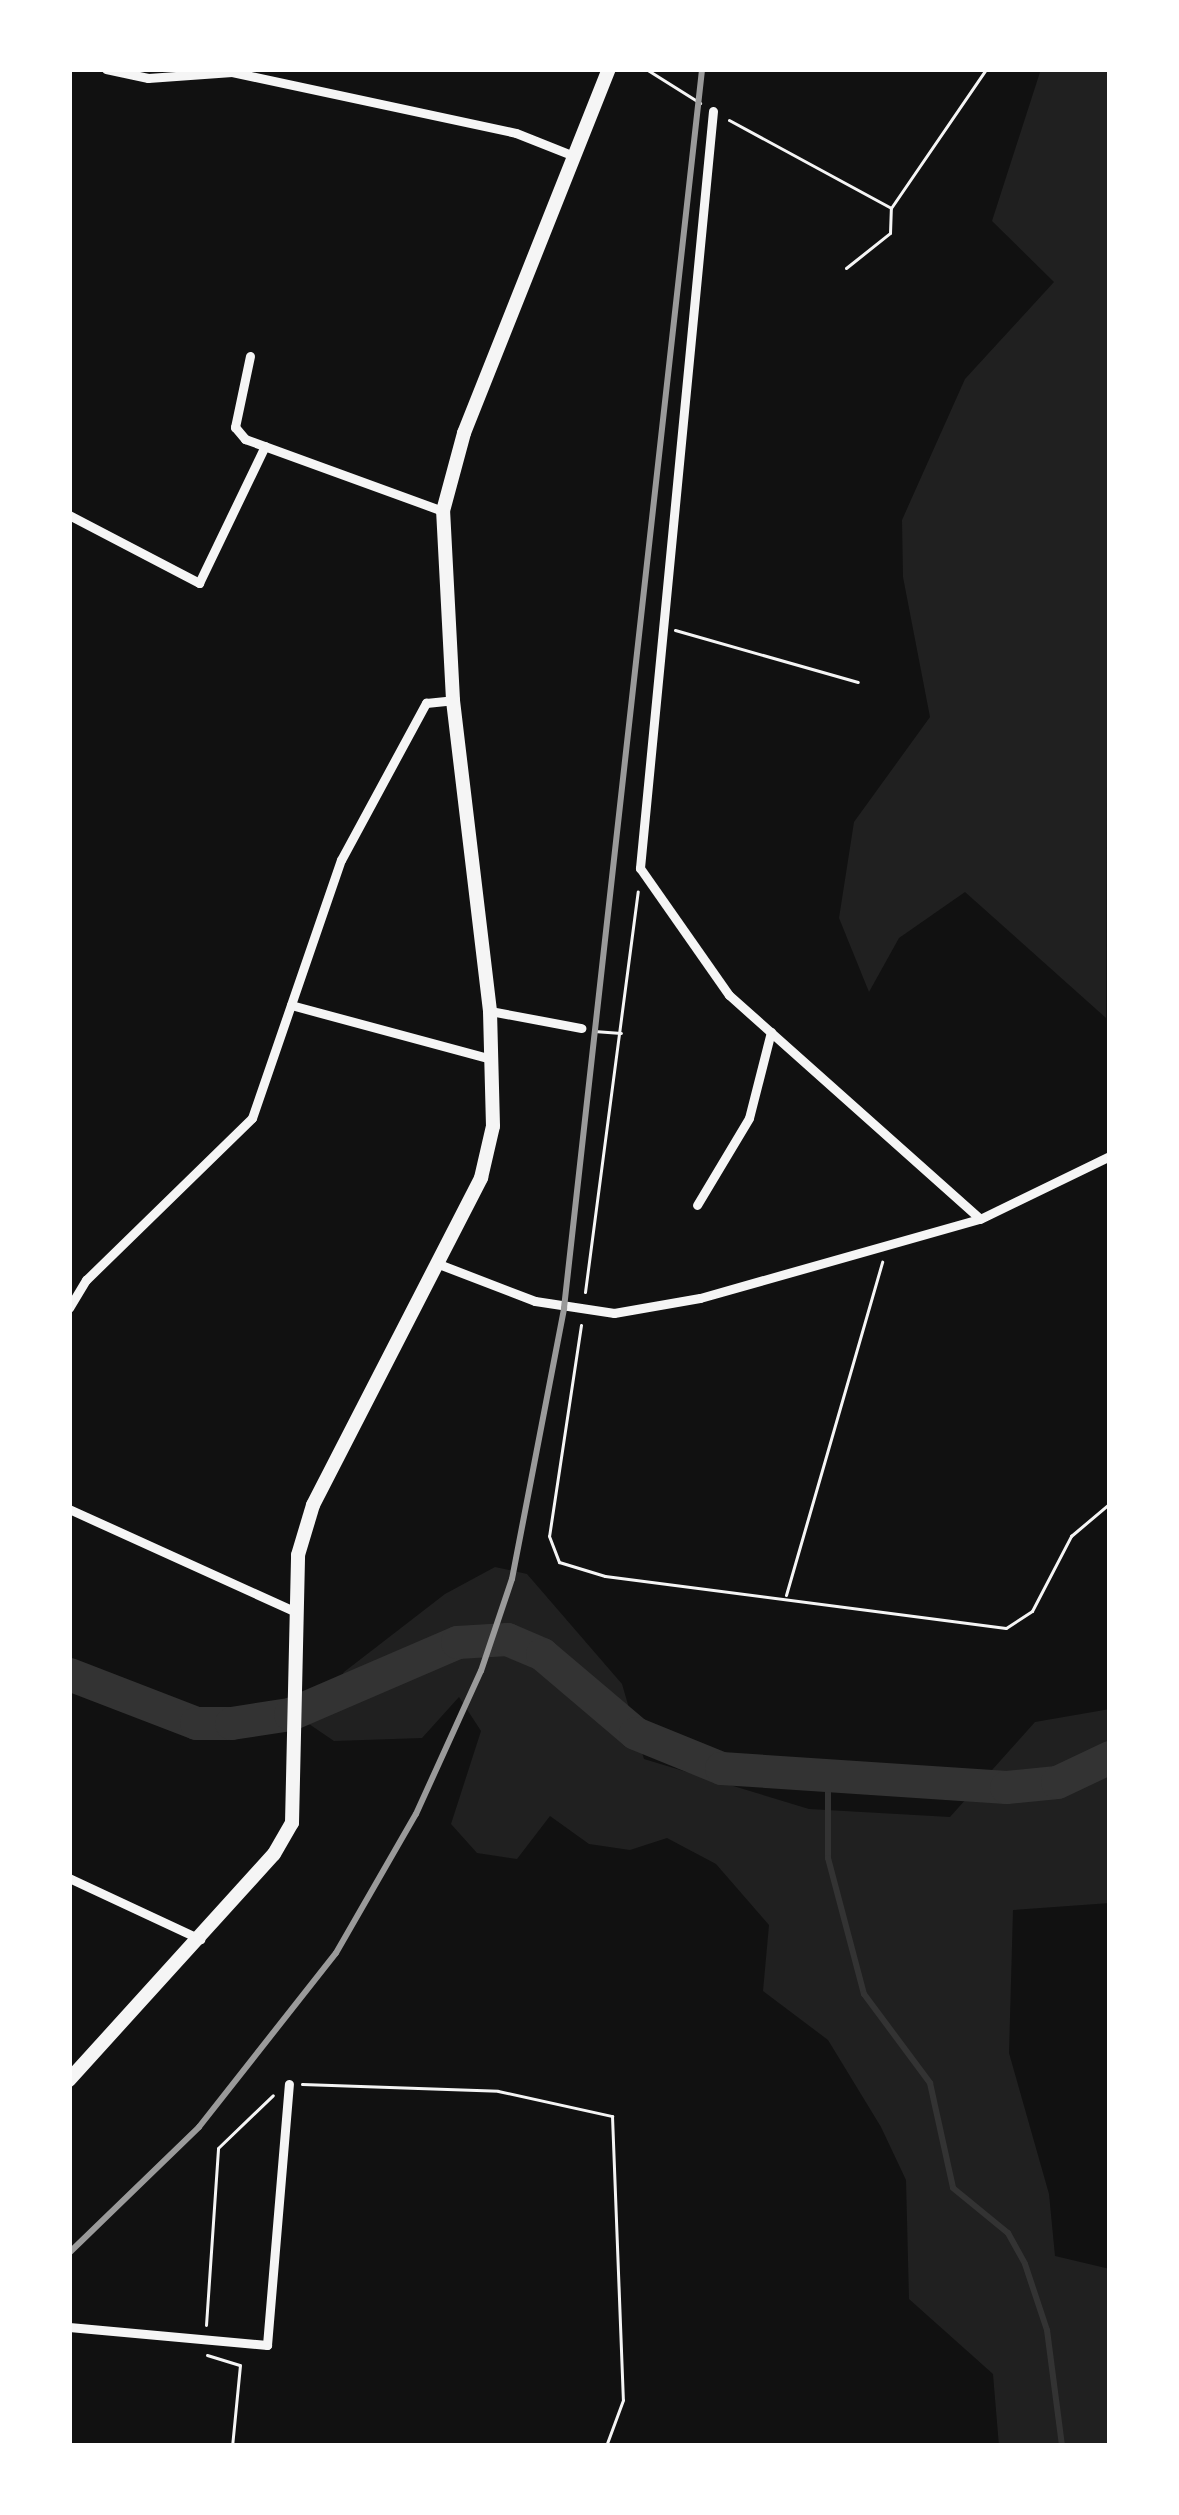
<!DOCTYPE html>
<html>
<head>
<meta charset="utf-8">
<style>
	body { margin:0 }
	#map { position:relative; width:1179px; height:2515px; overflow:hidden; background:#111; font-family:Manrope,sans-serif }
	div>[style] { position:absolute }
	.green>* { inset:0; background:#202020 }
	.stream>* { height:6px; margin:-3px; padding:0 3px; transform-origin:3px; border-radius:3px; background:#333 }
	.river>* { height:33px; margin:-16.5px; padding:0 16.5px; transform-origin:16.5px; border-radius:16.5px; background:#333 }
	.path>* { height:3px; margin:-1.5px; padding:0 1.5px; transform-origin:1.5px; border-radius:1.5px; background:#f5f5f5 }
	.minor>* { height:9px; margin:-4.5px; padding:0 4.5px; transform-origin:4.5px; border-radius:4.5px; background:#f5f5f5 }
	.trunk>* { height:14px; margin:-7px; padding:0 7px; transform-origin:7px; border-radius:7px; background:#f5f5f5 }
	.rail>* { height:6px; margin:-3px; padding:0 3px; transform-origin:3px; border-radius:3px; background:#9a9a9a }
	span { translate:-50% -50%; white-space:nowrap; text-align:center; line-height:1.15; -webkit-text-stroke:12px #fff; paint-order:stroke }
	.frame { position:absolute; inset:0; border:72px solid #fff; pointer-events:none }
</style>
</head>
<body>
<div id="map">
	<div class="green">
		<div style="clip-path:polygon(1041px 69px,1110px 69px,1106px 1018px,965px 892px,899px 938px,869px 992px,839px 918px,854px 822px,930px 717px,903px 577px,902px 520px,965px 379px,1054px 282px,992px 221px)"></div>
		<div style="clip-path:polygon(495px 1567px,527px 1574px,622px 1684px,644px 1759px,809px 1809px,950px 1817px,1035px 1722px,1110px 1709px,1110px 1903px,1013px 1910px,1009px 2053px,1049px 2194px,1055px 2256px,1110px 2269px,1110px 2446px,999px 2446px,993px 2374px,909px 2299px,906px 2180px,881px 2127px,828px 2040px,763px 1991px,769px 1925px,716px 1864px,667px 1838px,630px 1850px,589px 1844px,550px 1816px,517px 1859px,477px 1853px,451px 1824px,481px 1731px,459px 1697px,422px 1738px,334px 1741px,309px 1724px,344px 1672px,445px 1594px)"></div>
	</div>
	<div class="stream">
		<div style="left:828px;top:1777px;width:81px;rotate:90deg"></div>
		<div style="left:828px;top:1858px;width:141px;rotate:75.2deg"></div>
		<div style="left:864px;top:1994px;width:111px;rotate:53.4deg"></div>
		<div style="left:930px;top:2083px;width:107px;rotate:77.6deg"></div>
		<div style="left:953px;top:2188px;width:71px;rotate:39.3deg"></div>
		<div style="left:1008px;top:2233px;width:35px;rotate:61deg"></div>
		<div style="left:1025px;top:2264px;width:70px;rotate:71.6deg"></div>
		<div style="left:1047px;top:2330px;width:117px;rotate:82.6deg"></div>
	</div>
	<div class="river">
		<div style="left:69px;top:1674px;width:136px;rotate:21.1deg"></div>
		<div style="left:196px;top:1723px;width:35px"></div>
		<div style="left:231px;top:1723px;width:60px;rotate:-8.7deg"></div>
		<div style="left:290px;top:1714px;width:182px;rotate:-23.3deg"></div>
		<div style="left:457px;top:1642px;width:50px;rotate:-3.4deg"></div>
		<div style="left:507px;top:1639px;width:38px;rotate:23deg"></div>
		<div style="left:542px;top:1654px;width:122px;rotate:40.3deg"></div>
		<div style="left:635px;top:1733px;width:93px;rotate:22.1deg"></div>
		<div style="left:721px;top:1768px;width:286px;rotate:3.8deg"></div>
		<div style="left:1006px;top:1787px;width:51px;rotate:-5.6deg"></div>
		<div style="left:1057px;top:1782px;width:59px;rotate:-25.3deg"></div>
	</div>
	<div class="path">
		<div style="left:646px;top:69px;width:64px;rotate:32.2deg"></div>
		<div style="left:729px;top:120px;width:184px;rotate:28.5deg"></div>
		<div style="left:846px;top:268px;width:56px;rotate:-38.5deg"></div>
		<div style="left:890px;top:233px;width:25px;rotate:-88deg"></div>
		<div style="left:891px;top:208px;width:168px;rotate:-55.6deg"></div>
		<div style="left:675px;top:630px;width:190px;rotate:15.9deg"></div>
		<div style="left:594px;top:1031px;width:27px;rotate:4deg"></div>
		<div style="left:585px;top:1292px;width:404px;rotate:-82.5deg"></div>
		<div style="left:581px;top:1325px;width:213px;rotate:98.6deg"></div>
		<div style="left:549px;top:1536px;width:28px;rotate:69deg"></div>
		<div style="left:559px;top:1562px;width:48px;rotate:16.9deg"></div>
		<div style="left:605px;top:1576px;width:404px;rotate:7.4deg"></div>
		<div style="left:1006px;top:1628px;width:31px;rotate:-33deg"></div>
		<div style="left:1032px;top:1611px;width:85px;rotate:-62.5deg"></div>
		<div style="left:1071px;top:1536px;width:51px;rotate:-40.2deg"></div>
		<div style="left:786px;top:1595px;width:347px;rotate:-73.9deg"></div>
		<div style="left:302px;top:2084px;width:196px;rotate:2deg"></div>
		<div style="left:498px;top:2091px;width:117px;rotate:12.4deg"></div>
		<div style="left:612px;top:2116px;width:284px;rotate:87.8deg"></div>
		<div style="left:623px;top:2400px;width:49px;rotate:110.3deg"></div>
		<div style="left:206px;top:2325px;width:177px;rotate:-86.1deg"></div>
		<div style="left:218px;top:2148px;width:76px;rotate:-43.9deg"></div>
		<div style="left:207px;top:2355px;width:34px;rotate:17deg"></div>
		<div style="left:240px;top:2365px;width:81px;rotate:95.6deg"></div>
	</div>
	<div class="minor">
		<div style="left:106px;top:69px;width:43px;rotate:12.1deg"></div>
		<div style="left:148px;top:78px;width:84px;rotate:-4.1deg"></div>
		<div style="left:232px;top:72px;width:290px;rotate:12.1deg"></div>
		<div style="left:516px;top:133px;width:62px;rotate:21.6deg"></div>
		<div style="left:713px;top:111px;width:761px;rotate:95.51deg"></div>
		<div style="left:640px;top:868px;width:155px;rotate:55deg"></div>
		<div style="left:729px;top:995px;width:336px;rotate:41.7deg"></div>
		<div style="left:250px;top:356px;width:73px;rotate:101.9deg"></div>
		<div style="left:235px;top:427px;width:16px;rotate:50deg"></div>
		<div style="left:245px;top:439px;width:211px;rotate:20deg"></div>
		<div style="left:69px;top:515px;width:147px;rotate:27.6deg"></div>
		<div style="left:199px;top:583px;width:152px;rotate:-64.3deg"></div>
		<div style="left:291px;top:1005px;width:207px;rotate:15.1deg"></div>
		<div style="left:490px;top:1011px;width:93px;rotate:10.6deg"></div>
		<div style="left:697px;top:1205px;width:101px;rotate:-59.1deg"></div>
		<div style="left:749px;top:1118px;width:89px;rotate:-75.7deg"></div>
		<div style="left:436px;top:1263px;width:106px;rotate:21deg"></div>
		<div style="left:535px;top:1301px;width:80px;rotate:8.6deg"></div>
		<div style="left:614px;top:1313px;width:87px;rotate:-9.9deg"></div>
		<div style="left:700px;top:1298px;width:291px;rotate:-15.8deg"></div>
		<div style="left:980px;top:1219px;width:144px;rotate:-25.9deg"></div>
		<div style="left:69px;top:1308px;width:33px;rotate:-59deg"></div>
		<div style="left:86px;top:1280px;width:232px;rotate:-44.3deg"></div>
		<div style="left:252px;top:1118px;width:273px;rotate:-71deg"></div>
		<div style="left:341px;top:860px;width:179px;rotate:-61.6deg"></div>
		<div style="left:426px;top:703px;width:27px;rotate:-6deg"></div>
		<div style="left:69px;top:1509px;width:249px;rotate:24.4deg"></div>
		<div style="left:69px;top:1878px;width:145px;rotate:25deg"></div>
		<div style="left:69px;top:2327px;width:199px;rotate:5.2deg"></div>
		<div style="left:267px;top:2345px;width:262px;rotate:-85.2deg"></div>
	</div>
	<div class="trunk">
		<div style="left:69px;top:2080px;width:305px;rotate:-47.8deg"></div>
		<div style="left:274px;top:1854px;width:36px;rotate:-60deg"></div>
		<div style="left:292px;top:1823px;width:268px;rotate:-88.7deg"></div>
		<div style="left:298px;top:1555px;width:52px;rotate:-73.3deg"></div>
		<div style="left:313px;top:1505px;width:368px;rotate:-62.8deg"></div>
		<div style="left:481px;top:1178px;width:53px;rotate:-77deg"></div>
		<div style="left:493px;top:1126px;width:115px;rotate:-91.5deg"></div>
		<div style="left:490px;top:1011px;width:313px;rotate:-96.8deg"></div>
		<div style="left:453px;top:700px;width:189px;rotate:-93deg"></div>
		<div style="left:443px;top:511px;width:81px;rotate:-74.9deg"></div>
		<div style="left:464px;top:433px;width:392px;rotate:-68.3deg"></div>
	</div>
	<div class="rail">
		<div style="left:69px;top:2253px;width:181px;rotate:-44.1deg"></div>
		<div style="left:199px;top:2127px;width:221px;rotate:-51.8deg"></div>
		<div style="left:336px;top:1953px;width:160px;rotate:-60.1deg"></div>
		<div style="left:416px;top:1814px;width:157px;rotate:-65.6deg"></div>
		<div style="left:481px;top:1671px;width:97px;rotate:-71.4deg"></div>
		<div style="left:512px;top:1579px;width:276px;rotate:-79.1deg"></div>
		<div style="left:564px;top:1308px;width:1247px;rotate:-83.64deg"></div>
	</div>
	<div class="frame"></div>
</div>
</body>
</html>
